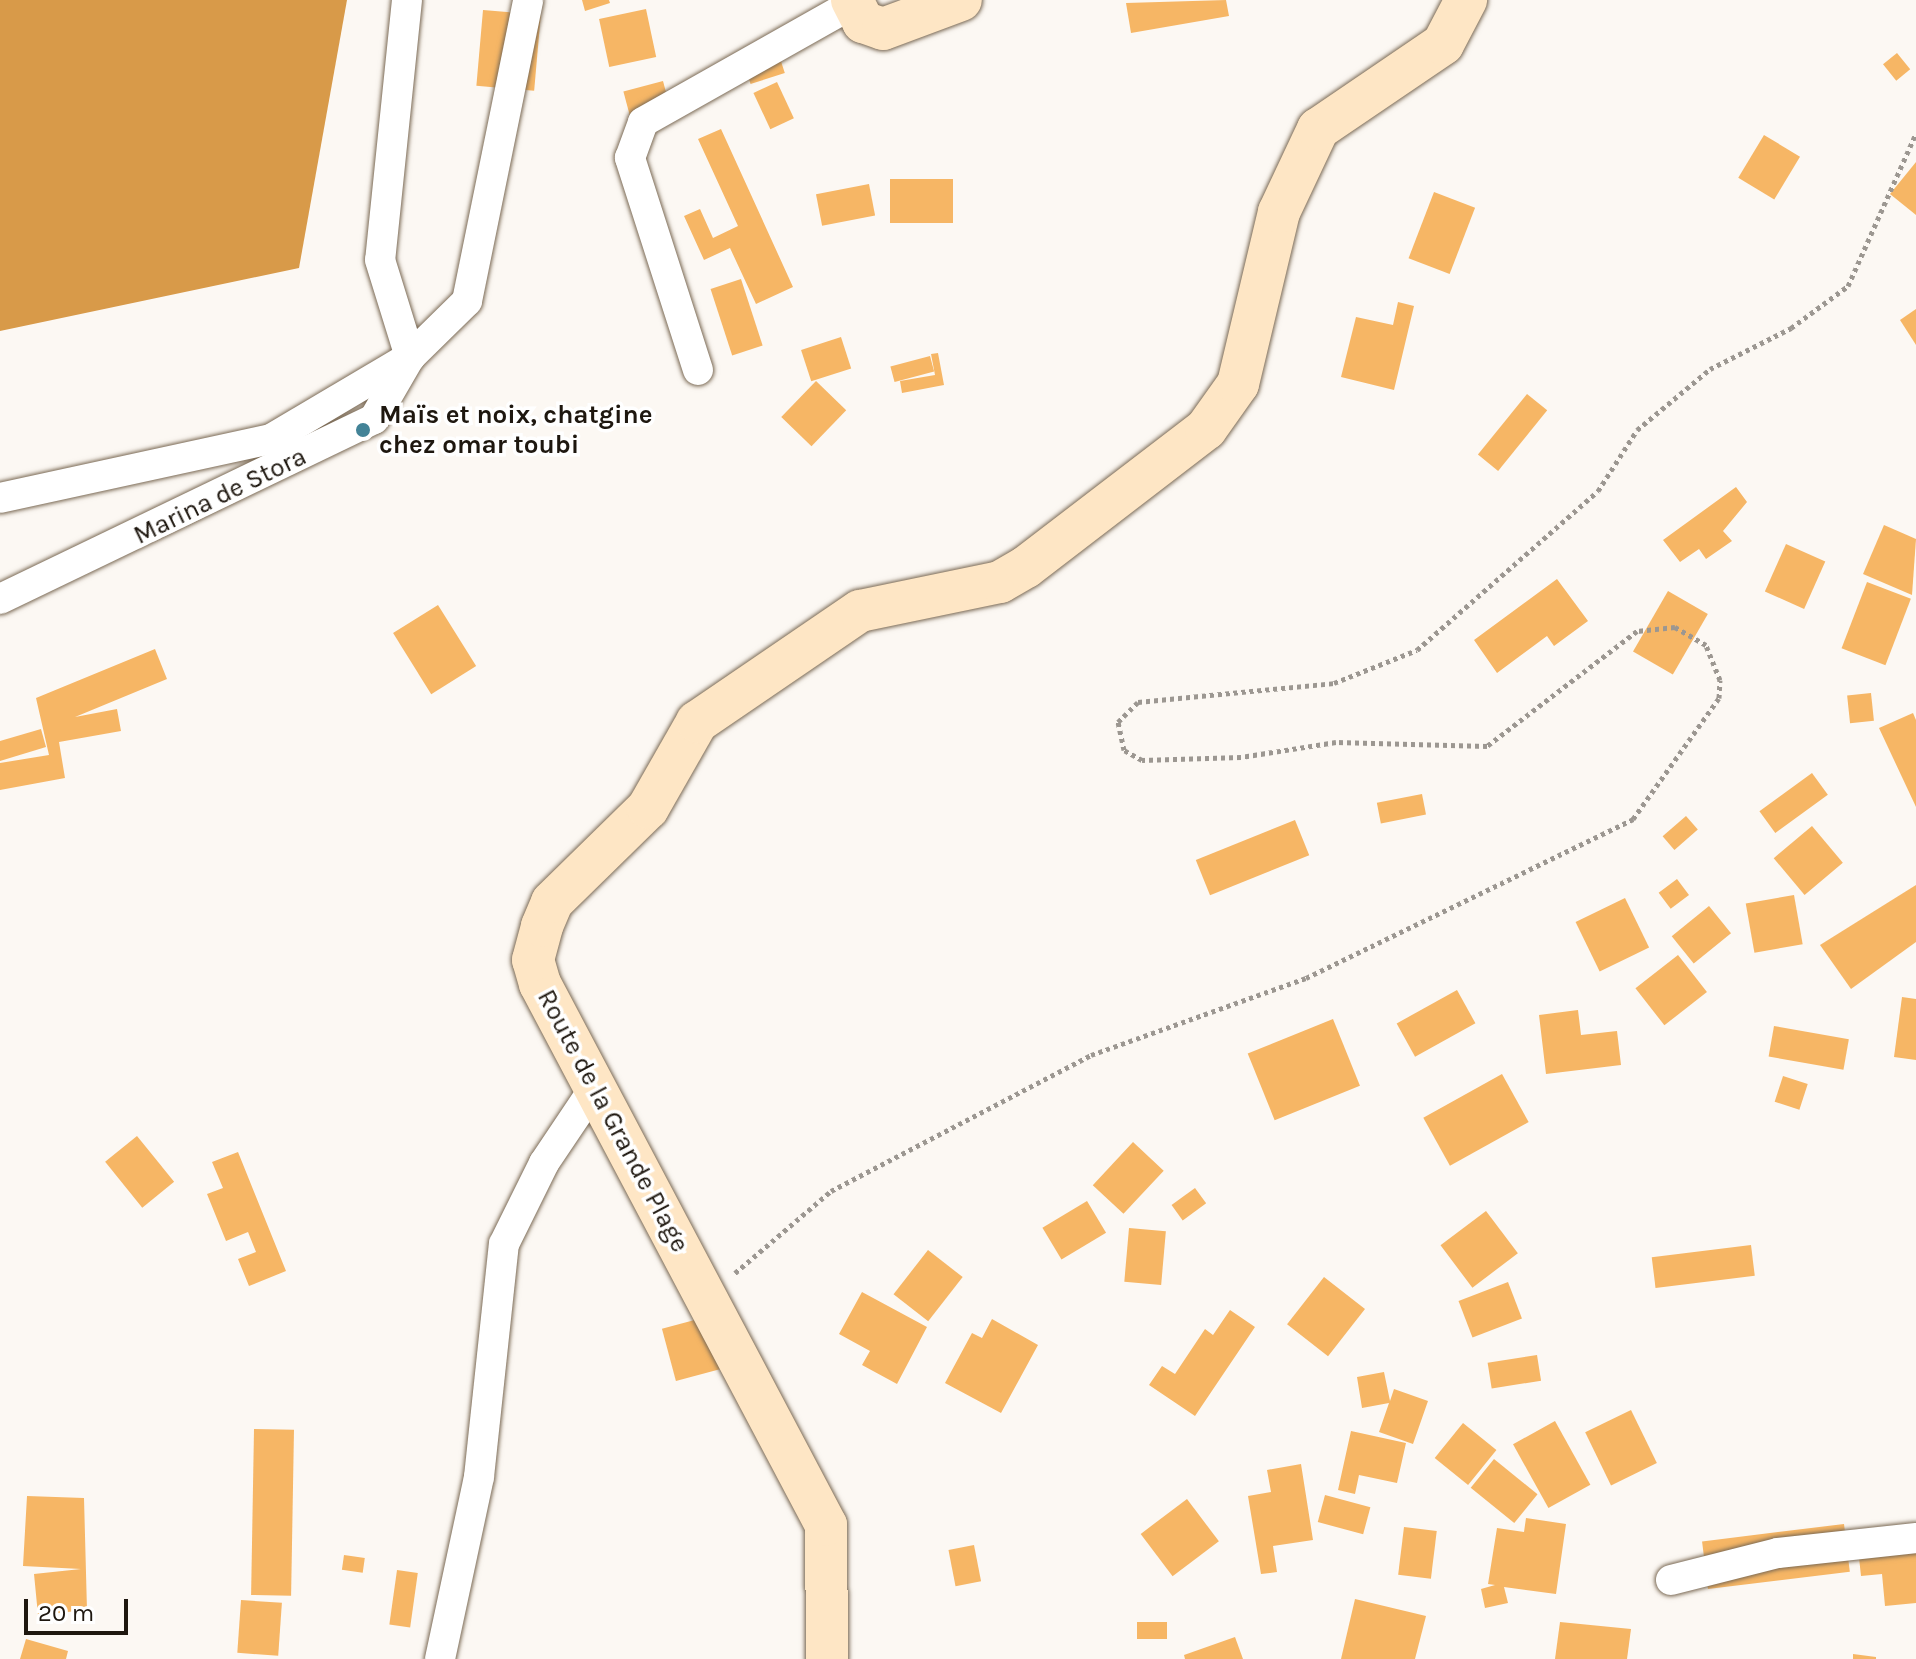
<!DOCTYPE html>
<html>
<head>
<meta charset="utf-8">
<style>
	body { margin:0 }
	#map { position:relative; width:1916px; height:1659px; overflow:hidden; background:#fcf8f3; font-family:Karla,sans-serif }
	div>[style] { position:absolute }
	.water>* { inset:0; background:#d89a49 }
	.building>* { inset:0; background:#f6b665; transform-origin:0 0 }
	.path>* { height:5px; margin-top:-2.5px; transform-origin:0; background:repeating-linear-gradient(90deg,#9c9791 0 4px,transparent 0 8px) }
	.roads { filter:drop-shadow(0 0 2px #7b6a55) drop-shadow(0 0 2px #7b6a55) }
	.minor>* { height:30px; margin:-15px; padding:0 15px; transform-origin:15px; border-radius:15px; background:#fff }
	.secondary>* { height:42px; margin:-21px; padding:0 21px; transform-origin:21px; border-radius:21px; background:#fee6c5 }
	.dots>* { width:22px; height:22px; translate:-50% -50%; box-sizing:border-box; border:4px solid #fff; border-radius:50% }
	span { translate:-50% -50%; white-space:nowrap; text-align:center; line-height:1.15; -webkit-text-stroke:7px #fff; paint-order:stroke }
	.poi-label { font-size:26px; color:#1e170f; font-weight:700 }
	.left { translate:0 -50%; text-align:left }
	.street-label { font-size:26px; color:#1e170f }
	.scale { position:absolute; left:24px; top:1599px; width:104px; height:36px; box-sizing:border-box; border:4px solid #1e170f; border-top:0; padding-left:10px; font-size:24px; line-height:28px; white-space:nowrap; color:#1e170f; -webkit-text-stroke:6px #fff; paint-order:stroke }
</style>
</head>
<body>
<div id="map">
	<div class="water">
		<div style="clip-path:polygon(0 0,347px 0,299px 268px,0 331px)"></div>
	</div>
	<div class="building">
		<div style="clip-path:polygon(582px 0,609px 0,610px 3px,585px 11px)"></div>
		<div style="clip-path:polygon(1226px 0,1229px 16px,1131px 33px,1126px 3px)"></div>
		<div style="left:646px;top:9px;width:49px;height:48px;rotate:78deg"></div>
		<div style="left:483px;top:10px;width:58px;height:76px;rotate:5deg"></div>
		<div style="left:778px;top:52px;width:22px;height:36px;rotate:72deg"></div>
		<div style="left:1897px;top:53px;width:21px;height:18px;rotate:51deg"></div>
		<div style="left:663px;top:81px;width:31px;height:41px;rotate:75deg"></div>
		<div style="left:777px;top:82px;width:40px;height:26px;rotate:65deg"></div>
		<div style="clip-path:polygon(721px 129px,793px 287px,756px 304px,730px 248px,704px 260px,684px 216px,700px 209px,713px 238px,738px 226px,698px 139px)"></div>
		<div style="left:1764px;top:135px;width:42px;height:50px;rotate:31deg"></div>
		<div style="clip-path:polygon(1916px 162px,1916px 215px,1890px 194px)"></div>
		<div style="left:953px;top:179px;width:44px;height:63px;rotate:90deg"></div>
		<div style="left:869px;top:184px;width:32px;height:54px;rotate:79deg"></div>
		<div style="left:1434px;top:192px;width:44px;height:71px;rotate:21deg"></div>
		<div style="left:741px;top:279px;width:70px;height:32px;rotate:72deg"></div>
		<div style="clip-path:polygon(1398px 302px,1414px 306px,1394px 390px,1341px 377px,1356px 317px,1393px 325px)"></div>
		<div style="clip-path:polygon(1916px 309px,1916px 345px,1900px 320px)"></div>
		<div style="left:841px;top:337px;width:33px;height:42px;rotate:72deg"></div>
		<div style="clip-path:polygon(938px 353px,944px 385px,902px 393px,900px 381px,935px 375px,931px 354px)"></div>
		<div style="left:930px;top:356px;width:16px;height:41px;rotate:75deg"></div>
		<div style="left:816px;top:381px;width:42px;height:50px;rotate:44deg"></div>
		<div style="left:1527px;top:394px;width:26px;height:78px;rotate:39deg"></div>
		<div style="clip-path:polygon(1736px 487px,1747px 502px,1723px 531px,1732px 541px,1706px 559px,1699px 549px,1680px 562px,1663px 540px)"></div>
		<div style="clip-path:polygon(1884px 525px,1916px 539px,1912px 595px,1863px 574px)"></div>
		<div style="left:1786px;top:544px;width:43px;height:52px;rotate:24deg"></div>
		<div style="clip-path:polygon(1557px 579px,1588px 621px,1554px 646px,1547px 636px,1497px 673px,1474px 640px)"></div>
		<div style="left:1867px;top:582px;width:47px;height:71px;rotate:21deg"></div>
		<div style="left:1668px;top:591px;width:46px;height:70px;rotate:30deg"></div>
		<div style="left:438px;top:605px;width:72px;height:53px;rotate:58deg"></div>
		<div style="clip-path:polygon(155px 649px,167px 679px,75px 717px,117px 709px,121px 731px,59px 742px,65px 778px,0 790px,0 763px,49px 755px,36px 698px)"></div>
		<div style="left:1871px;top:693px;width:28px;height:24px;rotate:84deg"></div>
		<div style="clip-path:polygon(1913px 713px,1916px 720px,1916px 807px,1879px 728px)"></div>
		<div style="clip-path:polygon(41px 729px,46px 747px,0 761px,0 741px)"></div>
		<div style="left:1812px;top:773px;width:27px;height:65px;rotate:54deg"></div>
		<div style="left:1422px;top:794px;width:21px;height:46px;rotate:79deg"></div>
		<div style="left:1686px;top:816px;width:18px;height:31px;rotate:49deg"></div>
		<div style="left:1295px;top:820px;width:38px;height:107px;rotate:68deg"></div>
		<div style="left:1812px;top:826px;width:48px;height:50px;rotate:50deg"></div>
		<div style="left:1677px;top:879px;width:20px;height:23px;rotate:53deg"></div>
		<div style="clip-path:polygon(1916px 885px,1916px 942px,1851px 989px,1820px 945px)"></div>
		<div style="left:1794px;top:895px;width:50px;height:49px;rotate:80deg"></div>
		<div style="left:1625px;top:898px;width:55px;height:55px;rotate:64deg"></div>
		<div style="left:1709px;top:906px;width:35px;height:48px;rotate:51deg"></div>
		<div style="left:1678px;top:955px;width:47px;height:54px;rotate:52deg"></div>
		<div style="left:1457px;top:990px;width:38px;height:69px;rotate:61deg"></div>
		<div style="clip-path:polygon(1902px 997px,1916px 999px,1916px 1060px,1894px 1057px)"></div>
		<div style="clip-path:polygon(1578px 1010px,1581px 1035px,1617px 1031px,1621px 1065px,1546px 1074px,1539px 1015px)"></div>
		<div style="left:1333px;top:1019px;width:72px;height:92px;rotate:68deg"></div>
		<div style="left:1774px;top:1026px;width:76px;height:31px;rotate:10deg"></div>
		<div style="left:1502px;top:1074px;width:55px;height:90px;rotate:61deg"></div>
		<div style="left:1783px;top:1076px;width:26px;height:27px;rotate:18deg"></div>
		<div style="left:137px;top:1136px;width:59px;height:41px;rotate:51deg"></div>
		<div style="left:1133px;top:1142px;width:42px;height:59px;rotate:43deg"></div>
		<div style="clip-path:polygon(238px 1152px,286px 1271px,249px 1286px,238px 1259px,256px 1252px,248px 1232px,226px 1241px,207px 1194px,223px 1188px,212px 1162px)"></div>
		<div style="left:1195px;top:1188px;width:19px;height:29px;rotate:54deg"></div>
		<div style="left:1087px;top:1201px;width:37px;height:52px;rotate:59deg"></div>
		<div style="left:1486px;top:1211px;width:53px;height:57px;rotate:53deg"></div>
		<div style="left:1129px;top:1228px;width:37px;height:54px;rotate:5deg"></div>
		<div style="left:1751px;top:1245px;width:31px;height:100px;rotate:83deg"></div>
		<div style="left:928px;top:1250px;width:44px;height:56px;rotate:38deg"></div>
		<div style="left:1324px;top:1277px;width:52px;height:60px;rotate:38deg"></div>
		<div style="left:1508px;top:1282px;width:39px;height:53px;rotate:69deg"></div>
		<div style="clip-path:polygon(862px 1292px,927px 1327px,897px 1384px,862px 1365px,870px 1351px,839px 1334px)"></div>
		<div style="clip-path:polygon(1230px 1310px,1255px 1327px,1195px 1416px,1149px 1385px,1162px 1366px,1175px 1374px,1205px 1329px,1213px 1335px)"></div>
		<div style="left:717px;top:1314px;width:54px;height:57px;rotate:75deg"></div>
		<div style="clip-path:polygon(992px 1319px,1038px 1345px,1001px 1413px,945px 1383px,972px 1333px,982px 1338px)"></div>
		<div style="left:1537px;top:1355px;width:26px;height:50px;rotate:81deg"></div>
		<div style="clip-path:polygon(1384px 1372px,1390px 1401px,1394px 1389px,1428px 1401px,1413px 1444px,1379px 1432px,1389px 1403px,1362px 1408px,1357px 1377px)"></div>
		<div style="left:1631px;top:1410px;width:59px;height:51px;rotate:64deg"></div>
		<div style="left:1555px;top:1421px;width:73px;height:48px;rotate:61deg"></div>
		<div style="left:1463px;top:1423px;width:43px;height:45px;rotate:39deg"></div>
		<div style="left:254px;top:1429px;width:40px;height:166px;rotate:1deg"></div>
		<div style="clip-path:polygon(1351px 1431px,1406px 1443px,1397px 1483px,1359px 1475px,1355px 1494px,1338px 1490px)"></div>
		<div style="left:1494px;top:1459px;width:56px;height:37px;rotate:39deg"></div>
		<div style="clip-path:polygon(1301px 1464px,1313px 1540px,1273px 1546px,1277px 1572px,1261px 1574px,1248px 1496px,1271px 1492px,1267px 1470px)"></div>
		<div style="left:1325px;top:1495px;width:47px;height:28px;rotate:15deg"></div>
		<div style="clip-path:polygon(27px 1496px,84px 1498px,87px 1610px,38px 1615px,34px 1574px,81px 1569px,23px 1566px)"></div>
		<div style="left:1187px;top:1499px;width:53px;height:58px;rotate:53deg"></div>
		<div style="clip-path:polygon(1526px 1518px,1566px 1524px,1556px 1594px,1504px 1587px,1508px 1603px,1485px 1608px,1481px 1589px,1495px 1585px,1488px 1584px,1497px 1528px,1524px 1532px)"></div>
		<div style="left:1844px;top:1524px;width:48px;height:143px;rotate:83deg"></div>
		<div style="clip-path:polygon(1916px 1524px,1916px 1603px,1885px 1606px,1882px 1574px,1861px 1576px,1856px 1530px)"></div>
		<div style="left:1404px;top:1527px;width:33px;height:48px;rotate:7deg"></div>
		<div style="left:974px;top:1545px;width:37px;height:26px;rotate:79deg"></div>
		<div style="left:344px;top:1555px;width:21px;height:15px;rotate:8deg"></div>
		<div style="left:397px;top:1570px;width:21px;height:55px;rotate:8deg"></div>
		<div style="clip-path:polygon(1355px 1599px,1426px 1616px,1415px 1659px,1341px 1659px)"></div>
		<div style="left:241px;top:1600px;width:41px;height:53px;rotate:4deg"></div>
		<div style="left:1167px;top:1622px;width:17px;height:30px;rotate:90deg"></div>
		<div style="clip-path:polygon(1560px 1622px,1631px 1629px,1627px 1659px,1555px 1659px)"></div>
		<div style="clip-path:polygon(1235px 1637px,1243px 1659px,1185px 1659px,1184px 1655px)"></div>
		<div style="clip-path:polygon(26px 1639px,68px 1651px,66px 1659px,20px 1659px)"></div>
		<div style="clip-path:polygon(1853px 1654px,1876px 1657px,1876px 1659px,1853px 1659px)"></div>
	</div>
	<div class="path">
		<div style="left:735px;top:1273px;width:126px;rotate:-40.5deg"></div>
		<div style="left:831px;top:1191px;width:293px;rotate:-27.6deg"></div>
		<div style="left:1091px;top:1055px;width:228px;rotate:-19.7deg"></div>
		<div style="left:1306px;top:978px;width:364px;rotate:-25.9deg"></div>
		<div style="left:1633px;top:819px;width:148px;rotate:-54.6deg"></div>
		<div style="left:1719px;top:698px;width:18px;rotate:-87deg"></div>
		<div style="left:1720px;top:680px;width:38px;rotate:-112deg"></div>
		<div style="left:1706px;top:645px;width:36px;rotate:-150deg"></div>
		<div style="left:1675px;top:627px;width:38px;rotate:174deg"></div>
		<div style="left:1637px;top:631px;width:189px;rotate:142.5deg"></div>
		<div style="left:1487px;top:746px;width:151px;rotate:-178.5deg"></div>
		<div style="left:1336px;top:742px;width:96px;rotate:171deg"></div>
		<div style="left:1241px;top:757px;width:99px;rotate:178.3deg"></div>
		<div style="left:1142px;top:760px;width:21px;rotate:-151deg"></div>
		<div style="left:1124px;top:750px;width:29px;rotate:-102deg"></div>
		<div style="left:1118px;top:722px;width:28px;rotate:-45deg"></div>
		<div style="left:1138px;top:702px;width:197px;rotate:-5.5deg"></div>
		<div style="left:1334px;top:683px;width:89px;rotate:-21.7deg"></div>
		<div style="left:1417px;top:650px;width:241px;rotate:-41.3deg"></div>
		<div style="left:1598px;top:491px;width:72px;rotate:-57.4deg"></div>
		<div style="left:1637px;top:430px;width:95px;rotate:-39.9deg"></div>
		<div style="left:1710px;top:369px;width:91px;rotate:-26.8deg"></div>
		<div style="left:1791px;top:328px;width:71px;rotate:-36.4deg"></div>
		<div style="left:1848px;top:286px;width:167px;rotate:-66deg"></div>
	</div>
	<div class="roads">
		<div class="minor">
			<div style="left:407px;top:0;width:261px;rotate:95.9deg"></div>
			<div style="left:380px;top:260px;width:102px;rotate:72.8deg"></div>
			<div style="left:698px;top:370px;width:223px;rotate:-107.8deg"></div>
			<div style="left:630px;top:158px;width:38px;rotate:-70deg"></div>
			<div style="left:643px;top:122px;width:240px;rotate:-29.4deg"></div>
			<div style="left:0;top:498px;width:277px;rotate:-12.3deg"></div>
			<div style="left:271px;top:439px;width:159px;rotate:-30.6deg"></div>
			<div style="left:0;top:599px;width:415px;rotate:-25.7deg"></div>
			<div style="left:374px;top:419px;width:72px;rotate:-59.9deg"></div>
			<div style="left:410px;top:357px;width:80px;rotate:-44.5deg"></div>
			<div style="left:467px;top:301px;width:307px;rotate:-78.5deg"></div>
			<div style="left:1671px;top:1580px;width:110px;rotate:-14.2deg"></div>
			<div style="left:1778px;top:1553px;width:139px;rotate:-6.2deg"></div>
			<div style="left:440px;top:1659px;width:186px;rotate:-77.9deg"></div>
			<div style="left:479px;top:1477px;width:234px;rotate:-83.9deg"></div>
			<div style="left:504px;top:1244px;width:90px;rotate:-63.7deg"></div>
			<div style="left:544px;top:1163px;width:92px;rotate:-56.1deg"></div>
		</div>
		<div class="secondary">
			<div style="left:852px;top:0;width:25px;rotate:63deg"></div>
			<div style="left:863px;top:22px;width:21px;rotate:19deg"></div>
			<div style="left:883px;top:29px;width:83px;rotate:-20.4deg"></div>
			<div style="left:827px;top:1659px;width:134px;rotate:-90.4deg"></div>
			<div style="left:826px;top:1525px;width:612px;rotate:-117.86deg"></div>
			<div style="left:540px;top:984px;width:25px;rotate:-106deg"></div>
			<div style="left:533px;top:960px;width:35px;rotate:-75deg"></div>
			<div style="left:542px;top:926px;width:26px;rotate:-67deg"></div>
			<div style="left:552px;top:902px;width:134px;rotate:-44.4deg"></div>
			<div style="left:648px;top:808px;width:99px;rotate:-60.3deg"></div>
			<div style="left:697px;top:722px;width:197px;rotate:-34.3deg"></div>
			<div style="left:860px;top:611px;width:143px;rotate:-11.7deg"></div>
			<div style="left:1000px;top:582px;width:30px;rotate:-30deg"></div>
			<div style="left:1026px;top:567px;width:227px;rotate:-37.5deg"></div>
			<div style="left:1206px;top:429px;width:55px;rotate:-54.6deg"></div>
			<div style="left:1238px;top:384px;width:177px;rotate:-76.6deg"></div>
			<div style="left:1279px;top:212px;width:92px;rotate:-64.8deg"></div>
			<div style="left:1318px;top:129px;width:151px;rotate:-34.2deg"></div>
			<div style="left:1443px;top:44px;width:50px;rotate:-62.4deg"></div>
		</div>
	</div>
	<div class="dots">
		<div style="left:363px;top:430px;background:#438397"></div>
	</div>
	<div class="poi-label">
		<span class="left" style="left:379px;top:430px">Maïs et noix, chatgine<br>chez omar toubi</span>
	</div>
	<div class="street-label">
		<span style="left:220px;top:496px;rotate:-26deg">Marina de Stora</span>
		<span style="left:613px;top:1121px;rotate:62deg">Route de la Grande Plage</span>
	</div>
	<div class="scale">20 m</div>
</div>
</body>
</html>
